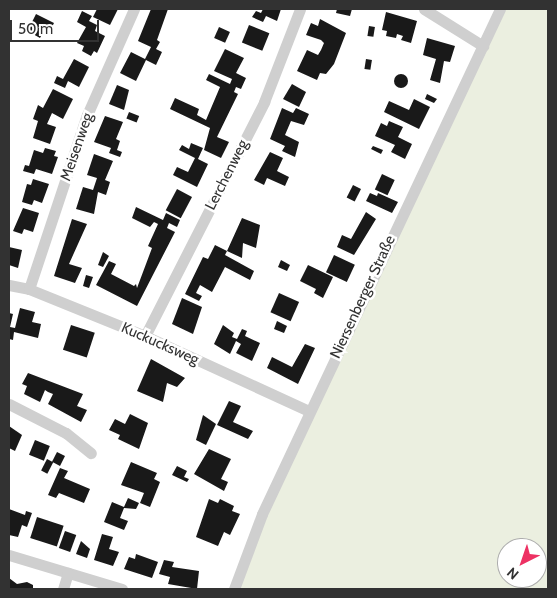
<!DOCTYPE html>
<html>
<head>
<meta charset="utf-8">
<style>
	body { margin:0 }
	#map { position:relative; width:557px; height:598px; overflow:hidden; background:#fff; font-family:Cabin,sans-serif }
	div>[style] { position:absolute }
	.green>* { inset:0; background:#ebefe0 }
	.building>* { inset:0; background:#191919; transform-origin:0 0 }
	.round { border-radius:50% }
	.minor>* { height:11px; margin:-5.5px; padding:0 5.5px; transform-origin:5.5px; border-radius:5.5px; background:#cfcfcf }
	span { translate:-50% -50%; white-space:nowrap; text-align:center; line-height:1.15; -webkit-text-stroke:5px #fff; paint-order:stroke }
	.street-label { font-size:15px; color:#323232 }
	.frame { position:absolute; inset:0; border:10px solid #323232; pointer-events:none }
	.north { position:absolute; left:497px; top:538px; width:50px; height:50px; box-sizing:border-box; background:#fff; border:1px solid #adadad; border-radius:50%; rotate:221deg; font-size:14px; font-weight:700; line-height:20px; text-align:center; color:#323232 }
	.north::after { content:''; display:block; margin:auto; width:18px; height:22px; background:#ed3163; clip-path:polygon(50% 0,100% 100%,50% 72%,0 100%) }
	.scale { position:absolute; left:10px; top:20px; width:89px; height:22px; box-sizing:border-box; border:2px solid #323232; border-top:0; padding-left:6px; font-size:15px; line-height:18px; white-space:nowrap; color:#323232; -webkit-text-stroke:4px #fff; paint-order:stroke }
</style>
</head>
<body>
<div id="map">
	<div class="green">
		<div style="clip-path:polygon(evenodd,500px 9px,548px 9px,548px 589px,239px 589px,308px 411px,500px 9px,507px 548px,537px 548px,537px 578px,507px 578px,507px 548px)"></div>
	</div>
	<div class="building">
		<div style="clip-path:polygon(97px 9px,118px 9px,110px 25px,93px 17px)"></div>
		<div style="clip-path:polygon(151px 9px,168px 9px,157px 40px,160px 42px,156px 49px,162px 52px,156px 65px,146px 60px,136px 81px,120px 73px,131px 52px,145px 59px,151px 47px,138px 41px)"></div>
		<div style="clip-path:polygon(263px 9px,281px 9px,277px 21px,266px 16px,263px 22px,252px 17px,256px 11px,261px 13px)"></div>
		<div style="clip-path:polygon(337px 9px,352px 9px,350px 16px,336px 13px)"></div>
		<div style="clip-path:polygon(82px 11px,92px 16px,89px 21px,97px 25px,95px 31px,105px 36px,97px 53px,94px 51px,91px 56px,82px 51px,84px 46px,77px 43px,86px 27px,77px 22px)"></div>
		<div style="clip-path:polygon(386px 12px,417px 21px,411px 43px,401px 40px,403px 36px,397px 34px,396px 38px,386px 36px,387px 31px,382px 30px)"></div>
		<div style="clip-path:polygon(36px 14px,54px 23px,48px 35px,43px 32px,40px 38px,24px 29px,26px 24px,30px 26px)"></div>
		<div style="clip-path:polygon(320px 19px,346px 33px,334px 64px,326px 74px,320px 73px,317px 80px,297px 71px,307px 50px,318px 55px,321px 50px,324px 43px,321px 40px,306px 35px,311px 23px,318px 26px)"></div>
		<div style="left:249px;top:25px;width:22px;height:19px;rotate:22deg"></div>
		<div style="left:369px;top:26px;width:6px;height:10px;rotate:9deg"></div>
		<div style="left:219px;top:27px;width:12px;height:12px;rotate:24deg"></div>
		<div style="clip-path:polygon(427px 38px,455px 46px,450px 62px,444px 61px,440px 83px,430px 80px,436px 59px,423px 55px)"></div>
		<div style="clip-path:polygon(225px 49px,244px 58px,236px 73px,246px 78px,241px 89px,236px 87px,234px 92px,238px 94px,217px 137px,229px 142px,221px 158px,204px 150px,210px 128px,170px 109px,175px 98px,199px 109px,197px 115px,206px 120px,220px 87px,206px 80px,209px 74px,230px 84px,232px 79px,214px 71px)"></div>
		<div style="clip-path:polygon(74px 59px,89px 67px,79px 87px,68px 81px,65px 88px,54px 83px,57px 76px,63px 79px)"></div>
		<div style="left:366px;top:59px;width:6px;height:10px;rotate:9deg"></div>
		<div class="round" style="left:394px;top:74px;width:14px;height:14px"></div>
		<div style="clip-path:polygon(292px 84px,306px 92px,299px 107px,283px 99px)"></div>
		<div style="clip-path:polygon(117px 85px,129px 90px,124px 110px,109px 104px)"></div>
		<div style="clip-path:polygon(53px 89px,73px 99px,63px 119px,52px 113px,47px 124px,56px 127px,50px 144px,33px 138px,38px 121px,33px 119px,38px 105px,43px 108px)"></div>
		<div style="clip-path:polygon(427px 94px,437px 99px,434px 103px,425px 99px)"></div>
		<div style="clip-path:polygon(414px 99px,430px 107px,419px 129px,384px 112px,389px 101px,409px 110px)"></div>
		<div style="clip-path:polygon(282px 108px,293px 113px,296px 108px,309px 114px,304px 125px,291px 121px,285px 135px,299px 142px,295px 157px,282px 151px,285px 146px,270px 139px)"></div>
		<div style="left:129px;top:112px;width:11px;height:7px;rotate:22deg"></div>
		<div style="clip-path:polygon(105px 116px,123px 122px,116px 139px,120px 141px,117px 150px,122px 152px,120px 157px,109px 153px,111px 148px,94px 142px)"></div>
		<div style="clip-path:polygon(389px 121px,403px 127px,398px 137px,412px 144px,405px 159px,391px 152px,395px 145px,375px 136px,381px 123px,387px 126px)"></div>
		<div style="clip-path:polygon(191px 143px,203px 148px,198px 159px,208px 164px,197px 187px,173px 175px,177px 167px,188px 172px,195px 158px,179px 150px,182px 145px,189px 149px)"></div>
		<div style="clip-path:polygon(373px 146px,383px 150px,381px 154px,371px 149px)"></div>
		<div style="clip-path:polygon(45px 148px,56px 151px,54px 156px,58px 157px,52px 174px,36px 169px,34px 174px,23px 171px,25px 165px,29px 166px,34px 150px,43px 153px)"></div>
		<div style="clip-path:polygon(270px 152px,283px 158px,277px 171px,289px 177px,285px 186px,267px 178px,264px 185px,254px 180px)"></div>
		<div style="clip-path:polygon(94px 154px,113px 161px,105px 180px,110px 182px,106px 195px,98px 192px,94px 214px,76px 209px,83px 187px,93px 190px,97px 178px,87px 175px)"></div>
		<div style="left:382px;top:174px;width:14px;height:17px;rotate:25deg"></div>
		<div style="clip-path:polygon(33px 179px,49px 184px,42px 203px,34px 200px,32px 205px,22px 202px,27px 184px,31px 185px)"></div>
		<div style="left:353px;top:185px;width:9px;height:14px;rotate:27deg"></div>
		<div style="left:177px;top:189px;width:17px;height:24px;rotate:28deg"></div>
		<div style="clip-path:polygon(370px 193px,377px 196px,378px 193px,398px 202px,392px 213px,366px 201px)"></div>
		<div style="clip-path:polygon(136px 207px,163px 220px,166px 213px,180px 220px,177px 227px,169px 223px,167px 228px,175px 232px,137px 306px,96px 285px,109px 261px,116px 264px,111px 274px,134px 286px,136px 284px,137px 288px,152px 248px,148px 246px,158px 224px,154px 222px,150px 227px,132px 218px)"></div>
		<div style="clip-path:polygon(23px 208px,39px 213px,33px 232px,24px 229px,22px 234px,13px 231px)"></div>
		<div style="clip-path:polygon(366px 212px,376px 219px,354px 255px,337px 247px,342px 235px,351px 239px)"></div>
		<div style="clip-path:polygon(242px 218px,260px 225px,256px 248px,243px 243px,242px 258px,227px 251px,225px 255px,254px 271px,250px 280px,225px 267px,212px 292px,200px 285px,196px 293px,202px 296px,199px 301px,185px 294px,203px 257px,208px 259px,215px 245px,227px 251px)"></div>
		<div style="clip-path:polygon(72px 219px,87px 224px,69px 264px,82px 268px,75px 283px,54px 276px)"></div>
		<div style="clip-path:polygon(9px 247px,22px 250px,18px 268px,9px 265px)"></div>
		<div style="clip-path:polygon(103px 252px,109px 256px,103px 267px,98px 265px)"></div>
		<div style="left:334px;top:255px;width:23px;height:19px;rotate:25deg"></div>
		<div style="clip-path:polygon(281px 260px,290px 265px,287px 271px,278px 267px)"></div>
		<div style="clip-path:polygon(308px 265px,333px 277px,323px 298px,314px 293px,316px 289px,300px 281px)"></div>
		<div style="clip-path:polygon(86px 275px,93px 277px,89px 288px,83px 286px)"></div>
		<div style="left:279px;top:293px;width:22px;height:21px;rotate:24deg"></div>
		<div style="clip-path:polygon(182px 298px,202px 307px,193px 334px,172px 324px)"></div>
		<div style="clip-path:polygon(20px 308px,35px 312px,32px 322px,41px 324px,38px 338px,14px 332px,13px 340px,9px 339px,9px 313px,13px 314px,10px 327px,15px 328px)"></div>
		<div style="clip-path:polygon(277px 321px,287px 326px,284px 333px,274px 329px)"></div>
		<div style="left:71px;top:325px;width:25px;height:26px;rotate:18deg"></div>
		<div style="clip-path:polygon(223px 325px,234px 333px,232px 337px,237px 339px,242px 329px,247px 331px,245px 336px,260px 343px,252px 361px,236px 353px,241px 344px,236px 341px,230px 354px,214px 344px)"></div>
		<div style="clip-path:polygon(305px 344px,315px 348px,298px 384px,267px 368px,272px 357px,292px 367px)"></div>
		<div style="clip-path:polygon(151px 359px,185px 378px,177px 387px,167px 383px,163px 402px,137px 391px)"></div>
		<div style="clip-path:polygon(28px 373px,83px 394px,77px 406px,87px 410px,81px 422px,48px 404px,53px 394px,48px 392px,45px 390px,40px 402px,24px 394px,27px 386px,22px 384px)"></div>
		<div style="clip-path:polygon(229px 401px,241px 406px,233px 422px,253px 431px,248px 439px,217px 425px)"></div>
		<div style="clip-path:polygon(130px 414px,148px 423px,139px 449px,118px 439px,120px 435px,109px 430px,115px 419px,125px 424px)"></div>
		<div style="clip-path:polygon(203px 415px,216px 424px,206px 445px,196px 440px)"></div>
		<div style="clip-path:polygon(9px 426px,22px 435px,15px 451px,9px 448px)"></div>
		<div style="left:35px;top:440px;width:16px;height:16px;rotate:22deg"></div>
		<div style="clip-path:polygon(209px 449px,231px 459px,221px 479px,228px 482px,224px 491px,194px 474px)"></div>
		<div style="left:57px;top:452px;width:9px;height:11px;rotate:27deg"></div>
		<div style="left:47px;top:459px;width:7px;height:13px;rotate:27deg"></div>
		<div style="clip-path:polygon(131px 462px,157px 473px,154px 479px,160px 482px,150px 507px,140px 503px,144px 493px,121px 485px)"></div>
		<div style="clip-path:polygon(177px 466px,187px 471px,184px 477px,189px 479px,187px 482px,172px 475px)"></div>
		<div style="clip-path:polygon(60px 468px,68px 471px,64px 478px,90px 489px,84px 503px,59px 493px,56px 498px,48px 495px)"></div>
		<div style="clip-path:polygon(128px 498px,139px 503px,136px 509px,124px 508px,120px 518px,128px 521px,124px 530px,104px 522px,112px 502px,124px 507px)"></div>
		<div style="clip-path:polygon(209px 499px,218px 503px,220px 499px,234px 506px,232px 511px,240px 514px,230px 535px,224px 532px,218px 546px,196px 537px)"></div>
		<div style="clip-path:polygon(9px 509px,25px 515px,26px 511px,32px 513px,27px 527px,22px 525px,18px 537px,9px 535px)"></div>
		<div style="left:37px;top:517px;width:28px;height:22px;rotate:18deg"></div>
		<div style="left:65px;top:531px;width:12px;height:18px;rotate:20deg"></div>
		<div style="clip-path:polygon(102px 534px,113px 537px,109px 549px,119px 552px,113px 566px,94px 560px)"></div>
		<div style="clip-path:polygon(81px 541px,90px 549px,87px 558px,76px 554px)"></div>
		<div style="clip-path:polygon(136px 554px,158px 562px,152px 578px,124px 569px,129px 557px,135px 559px)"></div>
		<div style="clip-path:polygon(164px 560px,174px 562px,172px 567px,199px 571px,197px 589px,168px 584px,170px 577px,159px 574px)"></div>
		<div style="clip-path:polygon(9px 578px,17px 584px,27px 582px,33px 585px,33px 589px,9px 589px)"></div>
	</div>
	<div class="minor">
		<div style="left:424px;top:9px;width:70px;rotate:32.1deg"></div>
		<div style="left:9px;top:285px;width:20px;rotate:11deg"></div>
		<div style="left:29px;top:289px;width:123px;rotate:22deg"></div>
		<div style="left:143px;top:335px;width:183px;rotate:24.6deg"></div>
		<div style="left:29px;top:289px;width:183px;rotate:-71.6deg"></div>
		<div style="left:87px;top:115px;width:116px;rotate:-66.1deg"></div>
		<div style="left:145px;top:336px;width:263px;rotate:-63deg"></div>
		<div style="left:264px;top:102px;width:100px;rotate:-68.8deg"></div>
		<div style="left:9px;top:404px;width:64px;rotate:27deg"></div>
		<div style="left:66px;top:433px;width:32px;rotate:39deg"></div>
		<div style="left:9px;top:555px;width:118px;rotate:16.7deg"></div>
		<div style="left:63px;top:589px;width:17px;rotate:-73deg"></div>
		<div style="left:234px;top:589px;width:80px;rotate:-69.5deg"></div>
		<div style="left:262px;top:514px;width:558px;rotate:-64.77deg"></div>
	</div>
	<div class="street-label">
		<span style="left:77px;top:147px;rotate:-71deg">Meisenweg</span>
		<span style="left:227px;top:175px;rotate:-63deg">Lerchenweg</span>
		<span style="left:363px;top:297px;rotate:-65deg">Niersenberger Straße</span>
		<span style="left:160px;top:344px;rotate:24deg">Kuckucksweg</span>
	</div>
	<div class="frame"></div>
	<div class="north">N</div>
	<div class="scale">50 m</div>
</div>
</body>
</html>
